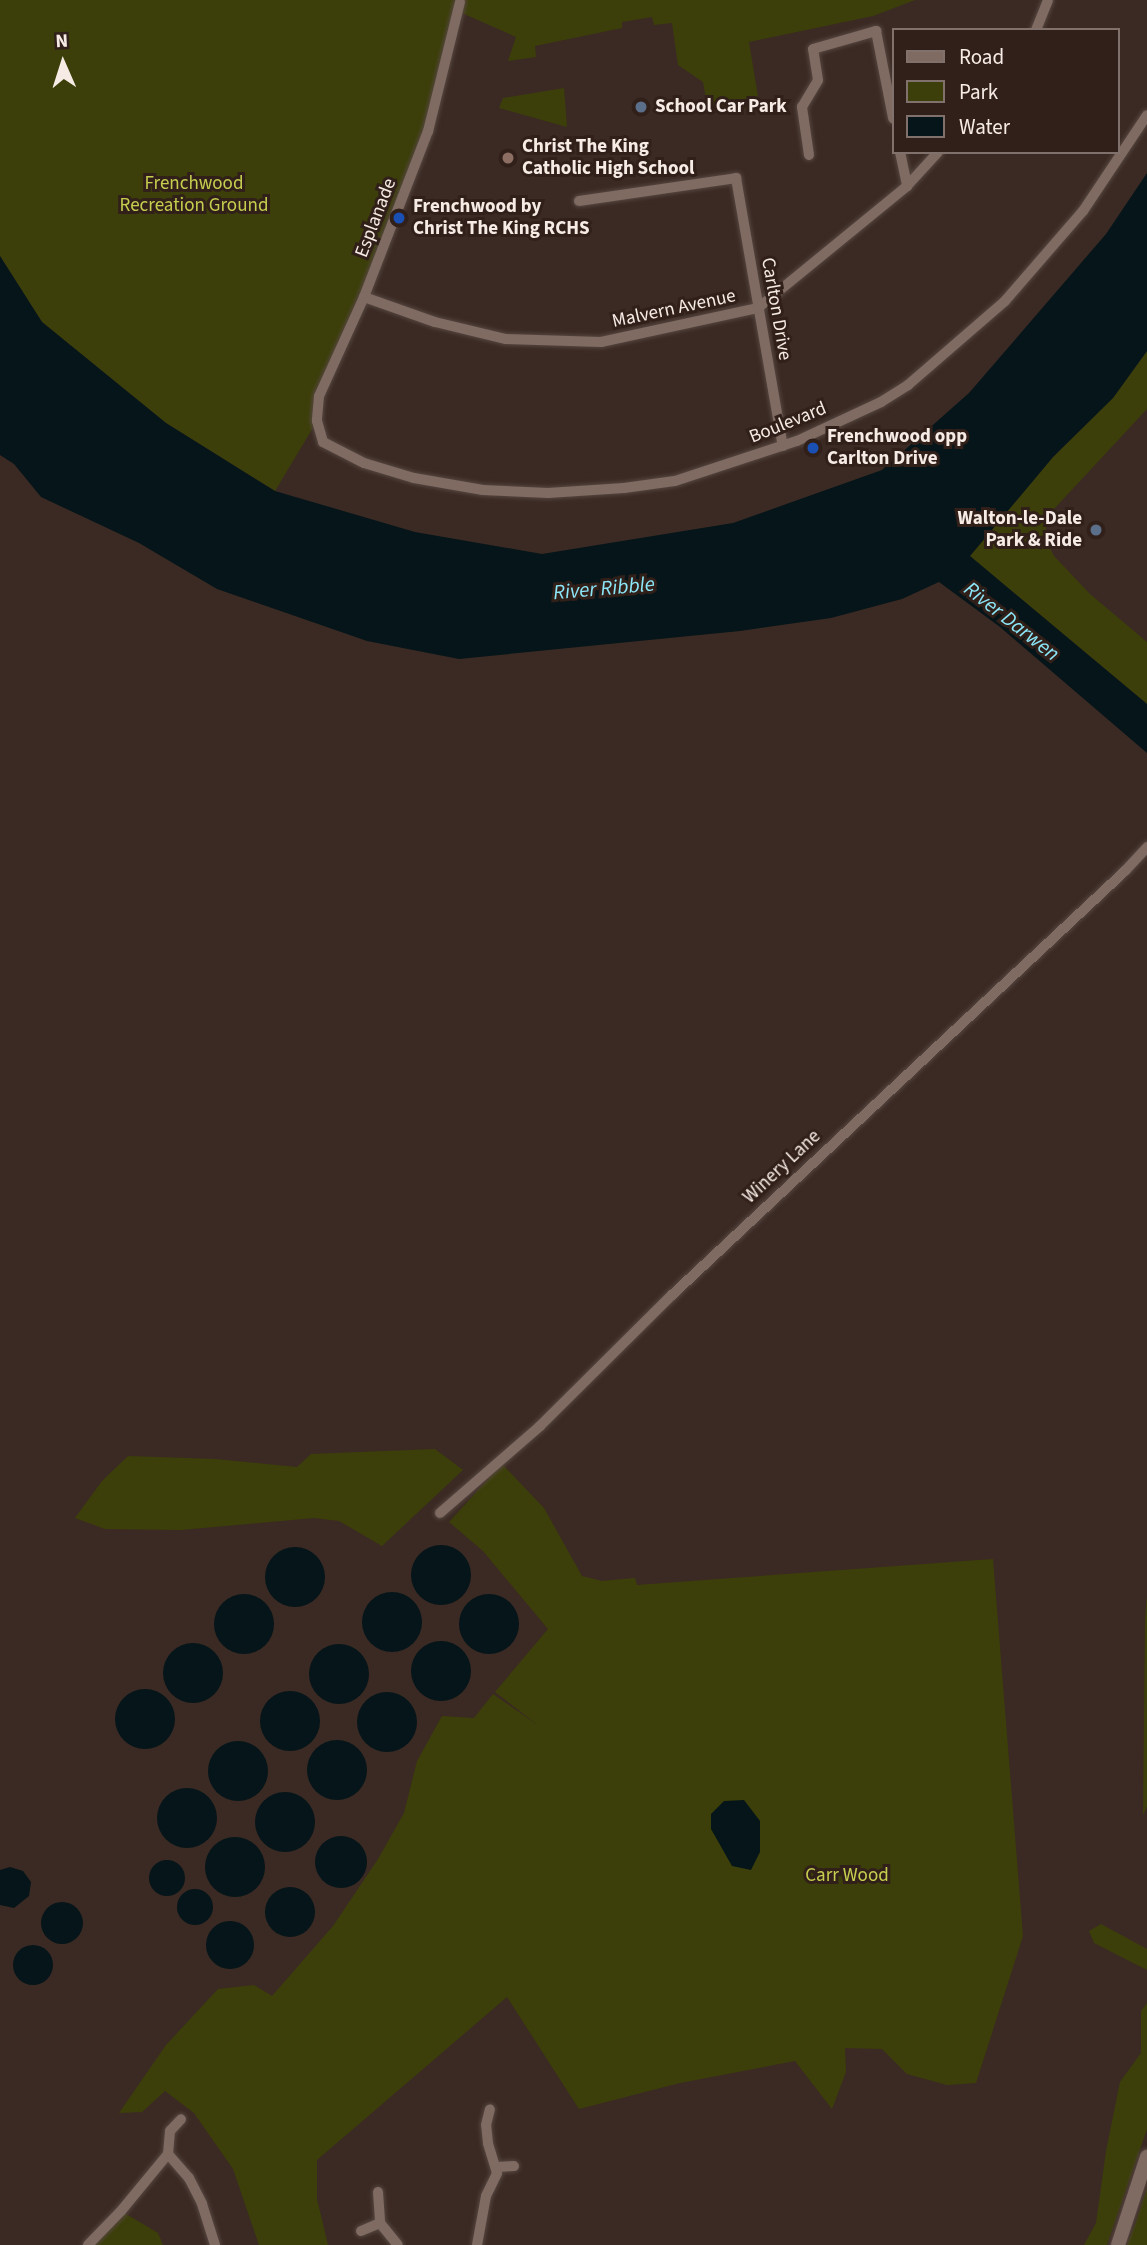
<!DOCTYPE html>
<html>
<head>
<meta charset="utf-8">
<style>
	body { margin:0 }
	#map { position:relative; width:1147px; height:2245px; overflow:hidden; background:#3b2a23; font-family:"Source Sans 3",sans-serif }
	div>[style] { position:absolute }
	.green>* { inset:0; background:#3c3f09 }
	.water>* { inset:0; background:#051519 }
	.round { border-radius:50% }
	.roads { filter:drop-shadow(0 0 2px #554640) drop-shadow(0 0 2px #554640) }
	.street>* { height:10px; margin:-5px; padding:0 5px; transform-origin:5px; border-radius:5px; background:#7f6b62 }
	.secondary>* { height:14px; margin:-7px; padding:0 7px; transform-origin:7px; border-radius:7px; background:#7f6b62 }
	.dots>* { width:19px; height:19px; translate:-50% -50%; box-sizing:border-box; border:4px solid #31201a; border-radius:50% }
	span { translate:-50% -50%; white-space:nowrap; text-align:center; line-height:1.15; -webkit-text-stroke:6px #31201a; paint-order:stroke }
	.poi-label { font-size:19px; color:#f7ebe6; font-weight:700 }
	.left { translate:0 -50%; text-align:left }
	.right { translate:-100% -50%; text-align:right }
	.park-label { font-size:19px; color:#c5ce4e }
	.street-label { font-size:19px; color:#f7ebe6 }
	.water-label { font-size:21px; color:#8ce7f9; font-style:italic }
	.legend { position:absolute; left:892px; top:28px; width:228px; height:126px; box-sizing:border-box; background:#31201a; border:2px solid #80716c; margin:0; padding:9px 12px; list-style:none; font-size:21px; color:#f7ebe6 }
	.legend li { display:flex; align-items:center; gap:14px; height:35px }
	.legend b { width:35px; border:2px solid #80716c }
	.north { position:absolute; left:28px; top:28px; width:70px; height:70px; -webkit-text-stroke:5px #31201a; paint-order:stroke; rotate:357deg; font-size:19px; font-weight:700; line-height:28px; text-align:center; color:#f7ebe6 }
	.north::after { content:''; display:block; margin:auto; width:24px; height:32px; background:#f7ebe6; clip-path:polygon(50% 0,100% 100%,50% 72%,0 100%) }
</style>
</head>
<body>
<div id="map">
	<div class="green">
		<div style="clip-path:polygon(0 0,460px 0,423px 143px,319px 396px,317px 421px,275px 491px,166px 423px,42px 322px,0 256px)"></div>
		<div style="clip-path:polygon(465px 0,915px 0,873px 16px,749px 42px,760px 109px,727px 107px,708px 111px,703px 82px,678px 65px,672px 23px,654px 25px,652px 17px,622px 22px,622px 28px,535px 46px,536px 57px,508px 61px,516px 37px,462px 13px)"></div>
		<div style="clip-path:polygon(564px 88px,567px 127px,499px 108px,503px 98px)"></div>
		<div style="clip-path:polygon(1147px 351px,1147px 409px,1054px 509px,1047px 521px,1045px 539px,1054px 556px,1090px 594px,1147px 642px,1147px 704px,970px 556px,1053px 457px,1113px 398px)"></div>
		<div style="clip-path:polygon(435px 1449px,463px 1470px,382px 1546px,339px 1521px,314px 1518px,181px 1530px,105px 1529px,75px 1518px,102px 1481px,128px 1456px,215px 1459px,297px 1467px,311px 1454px)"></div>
		<div style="clip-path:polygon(502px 1464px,544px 1508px,582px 1576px,602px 1581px,635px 1578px,637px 1585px,993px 1559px,1023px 1936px,976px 2083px,947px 2085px,907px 2074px,882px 2049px,845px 2048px,846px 2072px,832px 2109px,795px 2061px,680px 2083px,579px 2109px,507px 1997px,317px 2160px,317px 2199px,328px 2245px,259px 2245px,233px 2169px,194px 2113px,165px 2091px,142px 2112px,119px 2113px,166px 2045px,218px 1989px,254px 1985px,272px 1996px,333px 1926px,378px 1859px,404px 1813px,417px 1761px,442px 1716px,474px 1718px,493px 1694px,539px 1726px,495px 1692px,548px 1629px,483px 1551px,449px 1522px)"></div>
		<div style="clip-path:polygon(1147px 1595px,1147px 1807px,1143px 1815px,1145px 1619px)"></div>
		<div style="clip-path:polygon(1101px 1924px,1147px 1949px,1147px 1970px,1094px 1943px,1089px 1931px)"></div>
		<div style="clip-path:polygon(1147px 2003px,1147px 2129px,1107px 2245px,1084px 2245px,1096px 2223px,1106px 2151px,1120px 2082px,1141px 2053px,1141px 2011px)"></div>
		<div style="clip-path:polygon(1147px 2188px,1147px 2245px,1127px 2245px,1136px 2222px)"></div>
		<div style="clip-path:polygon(121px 2211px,158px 2233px,163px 2245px,88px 2245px)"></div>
	</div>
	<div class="water">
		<div style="clip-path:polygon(1147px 173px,1147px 351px,1113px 398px,1053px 457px,970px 556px,1147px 704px,1147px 753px,1000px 627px,939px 582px,902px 599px,831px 618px,740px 631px,459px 659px,367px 641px,217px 589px,139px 543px,41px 497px,14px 464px,0 455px,0 256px,42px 322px,166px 423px,275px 491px,415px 532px,542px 554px,733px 523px,882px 470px,969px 393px,1106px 234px)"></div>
		<div class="round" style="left:411px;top:1545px;width:60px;height:60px"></div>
		<div class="round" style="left:265px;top:1547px;width:60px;height:60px"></div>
		<div class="round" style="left:362px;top:1592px;width:60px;height:60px"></div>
		<div class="round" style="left:459px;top:1594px;width:60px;height:60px"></div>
		<div class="round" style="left:214px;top:1594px;width:60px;height:60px"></div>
		<div class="round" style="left:411px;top:1641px;width:60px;height:60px"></div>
		<div class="round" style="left:163px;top:1643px;width:60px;height:60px"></div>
		<div class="round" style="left:309px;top:1644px;width:60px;height:60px"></div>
		<div class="round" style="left:115px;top:1689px;width:60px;height:60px"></div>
		<div class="round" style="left:260px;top:1691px;width:60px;height:60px"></div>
		<div class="round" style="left:357px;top:1692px;width:60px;height:60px"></div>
		<div class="round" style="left:307px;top:1740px;width:60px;height:60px"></div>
		<div class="round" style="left:208px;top:1741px;width:60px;height:60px"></div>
		<div class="round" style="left:157px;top:1788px;width:60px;height:60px"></div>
		<div class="round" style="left:255px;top:1792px;width:60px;height:60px"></div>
		<div style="clip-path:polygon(744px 1800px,760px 1821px,760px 1852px,751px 1870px,732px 1866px,711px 1829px,711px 1814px,724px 1801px)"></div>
		<div class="round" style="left:315px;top:1836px;width:52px;height:52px"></div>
		<div class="round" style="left:205px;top:1837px;width:60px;height:60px"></div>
		<div class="round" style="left:149px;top:1860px;width:36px;height:36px"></div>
		<div style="clip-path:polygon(10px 1867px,23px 1871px,31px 1882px,29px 1896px,14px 1908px,0 1905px,0 1870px)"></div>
		<div class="round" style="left:265px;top:1887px;width:50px;height:50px"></div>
		<div class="round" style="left:177px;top:1889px;width:36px;height:36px"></div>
		<div class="round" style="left:41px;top:1902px;width:42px;height:42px"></div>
		<div class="round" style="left:206px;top:1921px;width:48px;height:48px"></div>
		<div class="round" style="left:13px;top:1945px;width:40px;height:40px"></div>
	</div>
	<div class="roads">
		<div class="street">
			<div style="left:460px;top:2px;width:133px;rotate:103.9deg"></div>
			<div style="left:428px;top:131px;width:178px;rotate:111.1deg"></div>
			<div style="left:364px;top:297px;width:109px;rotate:114.4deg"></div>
			<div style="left:319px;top:396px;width:25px;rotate:95deg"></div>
			<div style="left:317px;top:421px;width:22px;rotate:74deg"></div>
			<div style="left:323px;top:442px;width:46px;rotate:27.1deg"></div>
			<div style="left:364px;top:463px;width:52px;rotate:16.7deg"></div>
			<div style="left:414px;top:478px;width:70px;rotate:9.9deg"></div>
			<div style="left:483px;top:490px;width:65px;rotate:2.6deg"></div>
			<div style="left:548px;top:493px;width:76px;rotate:-3.8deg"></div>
			<div style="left:624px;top:488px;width:51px;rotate:-7.8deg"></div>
			<div style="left:675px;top:481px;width:128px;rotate:-18.2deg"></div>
			<div style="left:797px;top:441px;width:93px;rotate:-24.9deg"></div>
			<div style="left:881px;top:402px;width:32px;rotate:-32deg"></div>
			<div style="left:908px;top:385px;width:128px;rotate:-40.9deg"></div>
			<div style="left:1005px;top:301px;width:119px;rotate:-49.1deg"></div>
			<div style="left:1083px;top:211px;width:115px;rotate:-56.3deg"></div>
			<div style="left:1036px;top:30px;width:32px;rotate:-68deg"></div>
			<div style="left:900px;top:152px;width:35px;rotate:78deg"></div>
			<div style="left:809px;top:155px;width:49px;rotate:-98.3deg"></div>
			<div style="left:802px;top:107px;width:31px;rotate:-59deg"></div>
			<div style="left:818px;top:80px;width:31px;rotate:-99deg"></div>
			<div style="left:813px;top:49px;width:66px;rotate:-15.9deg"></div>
			<div style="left:876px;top:31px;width:89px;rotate:78.9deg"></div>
			<div style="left:579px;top:201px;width:159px;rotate:-8.3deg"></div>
			<div style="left:736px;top:178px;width:272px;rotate:80.1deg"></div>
			<div style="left:364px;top:297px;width:75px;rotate:19.4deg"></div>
			<div style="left:435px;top:322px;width:73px;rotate:13.5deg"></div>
			<div style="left:506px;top:339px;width:95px;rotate:1.8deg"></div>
			<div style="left:601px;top:342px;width:161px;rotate:-12.2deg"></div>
			<div style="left:758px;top:308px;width:193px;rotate:-39.3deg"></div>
			<div style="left:907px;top:186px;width:46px;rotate:-47.6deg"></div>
			<div style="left:440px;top:1513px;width:133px;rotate:-41deg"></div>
			<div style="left:540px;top:1426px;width:186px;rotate:-44.8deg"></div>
			<div style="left:672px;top:1295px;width:620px;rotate:-43.11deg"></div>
			<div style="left:1125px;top:871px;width:33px;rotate:-47deg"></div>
			<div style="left:168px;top:2154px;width:32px;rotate:49deg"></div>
			<div style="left:189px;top:2178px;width:29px;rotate:63deg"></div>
			<div style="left:202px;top:2204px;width:43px;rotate:72.4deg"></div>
			<div style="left:497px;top:2167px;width:17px;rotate:-3deg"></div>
			<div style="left:378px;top:2192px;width:31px;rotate:86deg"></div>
			<div style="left:380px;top:2223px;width:28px;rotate:51deg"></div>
			<div style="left:361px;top:2231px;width:21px;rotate:-23deg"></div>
			<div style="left:88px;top:2245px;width:47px;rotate:-45.9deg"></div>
			<div style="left:121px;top:2211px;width:74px;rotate:-50.5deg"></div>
			<div style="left:168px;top:2154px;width:23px;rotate:-85deg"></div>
			<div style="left:170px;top:2131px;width:16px;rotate:-47deg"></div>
			<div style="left:477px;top:2245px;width:50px;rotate:-79.6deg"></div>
			<div style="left:486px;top:2196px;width:25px;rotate:-64deg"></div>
			<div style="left:497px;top:2173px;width:31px;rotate:-107deg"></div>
			<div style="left:488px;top:2143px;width:18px;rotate:-96deg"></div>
			<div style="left:486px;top:2125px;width:16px;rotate:-76deg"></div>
		</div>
		<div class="secondary">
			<div style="left:1118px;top:2245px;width:93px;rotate:-71.8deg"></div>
		</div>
	</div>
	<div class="dots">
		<div style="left:641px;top:107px;background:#5c6f8a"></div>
		<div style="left:508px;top:158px;background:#8d6e63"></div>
		<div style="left:399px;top:218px;background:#1a4fb4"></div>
		<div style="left:813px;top:448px;background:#1a4fb4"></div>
		<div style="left:1096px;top:530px;background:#5c6f8a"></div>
	</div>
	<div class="poi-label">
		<span class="left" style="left:655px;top:107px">School Car Park</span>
		<span class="left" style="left:522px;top:158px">Christ The King<br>Catholic High School</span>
		<span class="left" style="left:413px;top:218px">Frenchwood by<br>Christ The King RCHS</span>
		<span class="left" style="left:827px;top:448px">Frenchwood opp<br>Carlton Drive</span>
		<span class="right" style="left:1082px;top:530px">Walton-le-Dale<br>Park &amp; Ride</span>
	</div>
	<div class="park-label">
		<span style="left:194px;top:195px">Frenchwood<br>Recreation Ground</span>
		<span style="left:847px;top:1876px">Carr Wood</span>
	</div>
	<div class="street-label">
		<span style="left:376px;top:218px;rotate:-69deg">Esplanade</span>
		<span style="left:674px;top:309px;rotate:-12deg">Malvern Avenue</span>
		<span style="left:776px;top:309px;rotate:80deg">Carlton Drive</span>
		<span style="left:788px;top:423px;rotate:-22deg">Boulevard</span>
		<span style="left:782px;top:1167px;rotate:-43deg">Winery Lane</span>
	</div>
	<div class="water-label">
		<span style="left:604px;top:588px;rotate:-5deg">River Ribble</span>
		<span style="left:1012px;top:621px;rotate:38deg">River Darwen</span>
	</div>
	<ul class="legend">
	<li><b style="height:9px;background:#7f6b62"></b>Road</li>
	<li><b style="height:19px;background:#3c3f09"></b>Park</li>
	<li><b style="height:19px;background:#051519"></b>Water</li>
	</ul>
	<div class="north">N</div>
</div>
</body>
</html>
